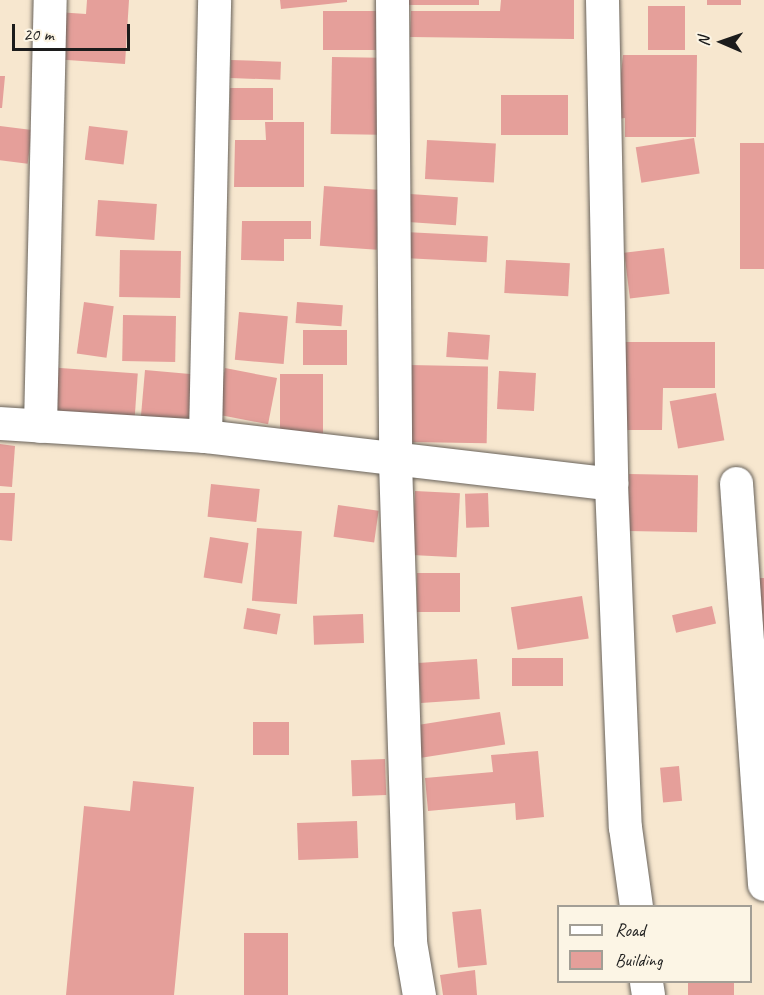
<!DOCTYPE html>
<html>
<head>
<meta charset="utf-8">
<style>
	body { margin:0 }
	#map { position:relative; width:764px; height:995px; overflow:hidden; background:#f7e7cf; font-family:Caveat,sans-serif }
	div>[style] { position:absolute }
	.building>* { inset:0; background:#e59f9a; transform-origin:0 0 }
	.roads { filter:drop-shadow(0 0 2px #69635b) drop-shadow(0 0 2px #69635b) }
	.minor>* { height:33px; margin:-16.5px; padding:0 16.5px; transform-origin:16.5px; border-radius:16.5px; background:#fff }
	span { translate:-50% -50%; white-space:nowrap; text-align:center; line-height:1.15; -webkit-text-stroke:5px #fcf5e5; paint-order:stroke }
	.legend { position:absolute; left:557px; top:905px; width:195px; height:78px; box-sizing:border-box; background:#fcf5e5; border:2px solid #a29e95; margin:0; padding:8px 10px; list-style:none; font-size:18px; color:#1c1c1c }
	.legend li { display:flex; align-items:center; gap:12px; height:30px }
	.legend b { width:30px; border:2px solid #a29e95 }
	.north { position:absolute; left:692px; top:12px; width:60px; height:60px; -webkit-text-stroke:4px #fcf5e5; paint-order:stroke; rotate:272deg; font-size:16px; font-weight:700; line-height:24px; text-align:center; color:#1c1c1c }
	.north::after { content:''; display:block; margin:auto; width:21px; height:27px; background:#1c1c1c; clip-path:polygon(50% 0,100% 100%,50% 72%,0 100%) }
	.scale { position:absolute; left:12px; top:24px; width:118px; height:27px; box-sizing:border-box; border:3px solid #1c1c1c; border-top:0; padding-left:8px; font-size:18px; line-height:21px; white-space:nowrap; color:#1c1c1c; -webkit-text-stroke:4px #fcf5e5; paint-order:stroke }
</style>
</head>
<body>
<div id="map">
	<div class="building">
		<div style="clip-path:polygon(87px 0,129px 0,125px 64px,53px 59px,57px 12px,86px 14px)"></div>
		<div style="clip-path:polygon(280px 0,347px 0,347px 2px,281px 9px)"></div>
		<div style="left:408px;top:0;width:71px;height:5px"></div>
		<div style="clip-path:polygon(501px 0,574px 0,574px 39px,410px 37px,411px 11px,500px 11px)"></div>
		<div style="left:707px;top:0;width:34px;height:5px"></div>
		<div style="left:648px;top:6px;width:37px;height:44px"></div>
		<div style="left:323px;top:11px;width:53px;height:39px"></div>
		<div style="clip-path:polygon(623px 55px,697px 55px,696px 137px,625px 137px,625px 118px,616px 119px)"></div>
		<div style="left:332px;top:57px;width:48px;height:77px;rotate:1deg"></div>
		<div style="left:231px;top:60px;width:50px;height:18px;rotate:2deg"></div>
		<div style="clip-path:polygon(0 76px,5px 76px,2px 108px,0 108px)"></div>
		<div style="left:230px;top:88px;width:43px;height:32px"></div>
		<div style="left:501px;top:95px;width:67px;height:40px"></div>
		<div style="clip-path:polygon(265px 122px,304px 122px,304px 187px,234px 187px,235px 140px,266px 140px)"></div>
		<div style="left:0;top:126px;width:32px;height:34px;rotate:7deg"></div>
		<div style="left:89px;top:126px;width:39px;height:34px;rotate:7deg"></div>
		<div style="left:694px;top:138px;width:36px;height:59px;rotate:81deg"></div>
		<div style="left:427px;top:140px;width:69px;height:39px;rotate:3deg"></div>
		<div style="left:740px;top:143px;width:24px;height:126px"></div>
		<div style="left:324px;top:186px;width:57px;height:60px;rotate:4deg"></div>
		<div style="left:410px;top:194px;width:48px;height:28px;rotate:4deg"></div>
		<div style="left:98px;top:200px;width:59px;height:36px;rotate:4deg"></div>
		<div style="clip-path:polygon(242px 221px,311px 221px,311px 239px,284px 239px,284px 261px,241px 260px)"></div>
		<div style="left:405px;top:232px;width:83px;height:26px;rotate:3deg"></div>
		<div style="left:664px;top:248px;width:46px;height:40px;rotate:83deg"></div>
		<div style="left:120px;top:250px;width:61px;height:47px;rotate:1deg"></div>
		<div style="left:506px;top:260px;width:64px;height:33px;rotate:3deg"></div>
		<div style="left:84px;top:302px;width:30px;height:52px;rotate:8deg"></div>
		<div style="left:297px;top:302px;width:46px;height:21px;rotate:4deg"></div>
		<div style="left:239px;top:312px;width:49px;height:48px;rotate:5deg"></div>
		<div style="left:123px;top:315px;width:53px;height:46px;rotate:1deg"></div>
		<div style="left:303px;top:330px;width:44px;height:35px"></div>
		<div style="left:448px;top:332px;width:42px;height:25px;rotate:4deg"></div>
		<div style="clip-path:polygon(616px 342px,715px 342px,715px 388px,663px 388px,662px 430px,616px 430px)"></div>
		<div style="left:409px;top:365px;width:79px;height:77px;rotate:1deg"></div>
		<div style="left:46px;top:367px;width:92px;height:47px;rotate:4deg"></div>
		<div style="left:225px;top:368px;width:53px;height:47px;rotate:11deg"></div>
		<div style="left:145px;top:370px;width:48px;height:54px;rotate:5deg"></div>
		<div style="left:499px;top:371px;width:37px;height:38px;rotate:3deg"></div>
		<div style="left:280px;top:374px;width:43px;height:61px"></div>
		<div style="left:716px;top:393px;width:48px;height:47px;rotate:80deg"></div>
		<div style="clip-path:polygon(0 444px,15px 446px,12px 487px,0 486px)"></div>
		<div style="left:629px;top:474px;width:69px;height:57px;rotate:1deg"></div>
		<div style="left:211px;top:484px;width:49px;height:33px;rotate:6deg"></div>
		<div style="left:415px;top:491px;width:45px;height:64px;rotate:3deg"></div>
		<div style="clip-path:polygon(0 493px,15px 493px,12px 541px,0 540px)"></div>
		<div style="left:488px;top:493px;width:34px;height:23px;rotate:88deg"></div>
		<div style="left:338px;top:505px;width:41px;height:32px;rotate:8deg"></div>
		<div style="left:257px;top:528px;width:45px;height:73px;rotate:4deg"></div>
		<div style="left:210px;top:537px;width:39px;height:41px;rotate:9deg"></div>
		<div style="left:417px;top:573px;width:43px;height:39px"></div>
		<div style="left:750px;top:578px;width:14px;height:62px"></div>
		<div style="left:582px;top:596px;width:43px;height:72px;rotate:81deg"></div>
		<div style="left:712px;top:606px;width:18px;height:41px;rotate:77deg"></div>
		<div style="left:247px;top:608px;width:34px;height:21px;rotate:10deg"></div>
		<div style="left:363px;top:614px;width:29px;height:50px;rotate:88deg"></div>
		<div style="left:512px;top:658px;width:51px;height:28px"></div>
		<div style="left:477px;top:659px;width:40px;height:59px;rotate:86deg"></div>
		<div style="left:500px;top:712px;width:33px;height:88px;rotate:81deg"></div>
		<div style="left:289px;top:722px;width:33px;height:36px;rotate:90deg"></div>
		<div style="clip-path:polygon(538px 751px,544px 817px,516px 820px,515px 803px,428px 811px,425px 778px,493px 772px,491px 755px)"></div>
		<div style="left:385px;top:759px;width:36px;height:34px;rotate:88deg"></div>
		<div style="left:679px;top:766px;width:35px;height:19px;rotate:85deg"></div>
		<div style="clip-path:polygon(133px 781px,194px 787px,174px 995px,66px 995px,84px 806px,130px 811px)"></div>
		<div style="left:357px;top:821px;width:37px;height:60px;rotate:88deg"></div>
		<div style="left:481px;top:909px;width:56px;height:29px;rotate:84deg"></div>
		<div style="left:244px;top:933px;width:44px;height:62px"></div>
		<div style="clip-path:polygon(475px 970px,477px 995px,443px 995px,440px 975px)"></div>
		<div style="left:688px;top:982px;width:46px;height:13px"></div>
	</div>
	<div class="roads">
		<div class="minor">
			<div style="left:392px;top:0;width:461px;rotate:89.6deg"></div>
			<div style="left:395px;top:461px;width:481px;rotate:88.2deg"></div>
			<div style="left:410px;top:942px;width:54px;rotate:80.4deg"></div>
			<div style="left:602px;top:0;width:484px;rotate:88.9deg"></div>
			<div style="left:611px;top:484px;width:343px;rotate:87.7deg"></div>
			<div style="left:625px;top:827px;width:80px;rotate:82.1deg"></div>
			<div style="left:0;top:423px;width:205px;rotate:3.6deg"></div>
			<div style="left:205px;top:436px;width:409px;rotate:6.7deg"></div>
			<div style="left:40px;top:426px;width:426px;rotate:-88.7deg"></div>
			<div style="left:205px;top:436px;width:436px;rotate:-88.8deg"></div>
			<div style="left:736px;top:483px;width:402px;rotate:86deg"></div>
			<div style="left:646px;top:982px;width:13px;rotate:81deg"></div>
		</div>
	</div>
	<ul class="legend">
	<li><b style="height:8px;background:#fff"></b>Road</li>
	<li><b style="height:16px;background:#e59f9a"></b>Building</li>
	</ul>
	<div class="north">N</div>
	<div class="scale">20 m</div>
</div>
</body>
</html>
